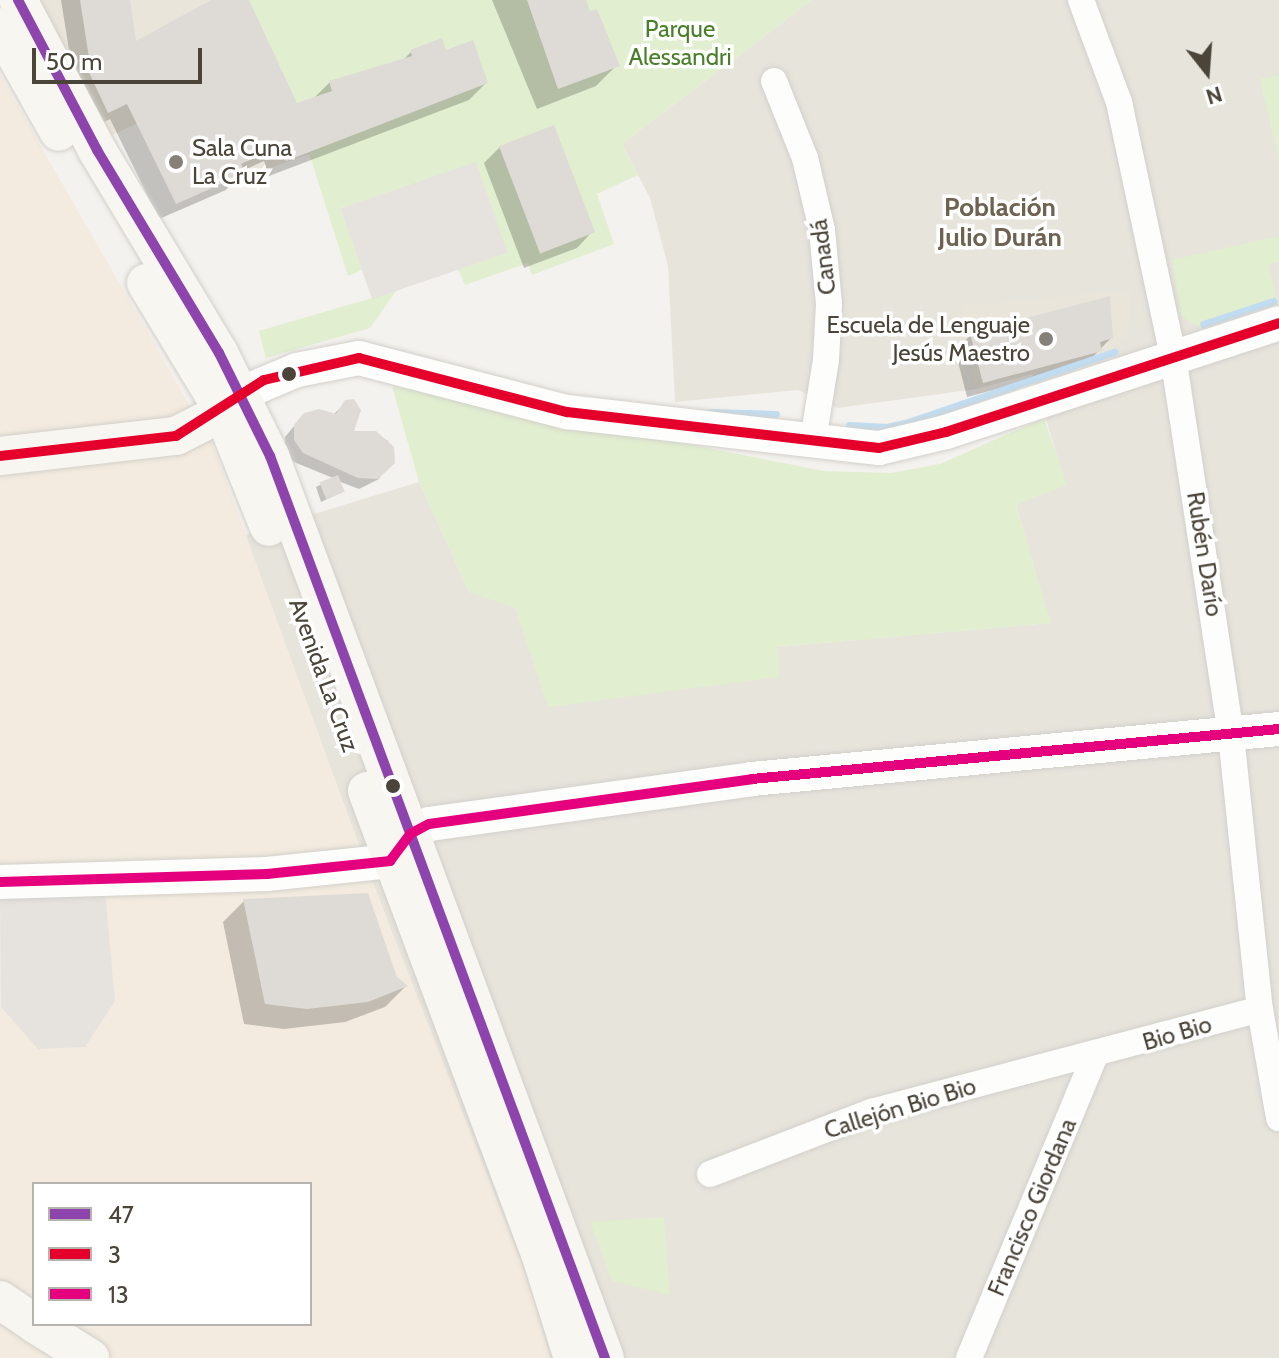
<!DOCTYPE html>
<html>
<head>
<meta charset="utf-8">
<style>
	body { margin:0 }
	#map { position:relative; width:1279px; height:1358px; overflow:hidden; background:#f4f2ee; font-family:Cabin,sans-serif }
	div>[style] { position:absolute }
	.residential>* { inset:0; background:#e7e4dc }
	.commercial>* { inset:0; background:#f3ebdf }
	.industrial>* { inset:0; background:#e6e2de }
	.education>* { inset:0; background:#eae5da }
	.green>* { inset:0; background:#e1eecf }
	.parking>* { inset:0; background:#e6e3df; transform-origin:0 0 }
	.shadow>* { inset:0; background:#0003 }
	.stream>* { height:7px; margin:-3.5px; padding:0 3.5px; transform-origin:3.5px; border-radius:3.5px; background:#c0ddf1 }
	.building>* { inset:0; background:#dedbd6; transform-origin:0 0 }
	.roads { filter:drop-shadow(0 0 2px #d2d0cb) drop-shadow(0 0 2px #d2d0cb) }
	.minor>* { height:26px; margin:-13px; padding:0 13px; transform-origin:13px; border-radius:13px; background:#fdfdfc }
	.tertiary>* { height:34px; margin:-17px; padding:0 17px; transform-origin:17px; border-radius:17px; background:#fdfdfc }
	.secondary>* { height:38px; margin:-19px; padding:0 19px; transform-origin:19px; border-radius:19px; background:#f7f6f1 }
	.bus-1>* { height:10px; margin:-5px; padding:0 5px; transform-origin:5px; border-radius:5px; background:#8e44ad }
	.bus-2>* { height:10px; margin:-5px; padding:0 5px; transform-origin:5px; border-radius:5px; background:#e4002b }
	.bus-3>* { height:10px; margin:-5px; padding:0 5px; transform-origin:5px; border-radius:5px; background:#e5007d }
	.dots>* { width:22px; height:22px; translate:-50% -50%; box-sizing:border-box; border:4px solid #fff; border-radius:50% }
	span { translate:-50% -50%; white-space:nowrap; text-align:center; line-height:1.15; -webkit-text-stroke:7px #fff; paint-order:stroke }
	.park-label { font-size:24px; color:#4a7f2a }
	.poi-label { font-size:24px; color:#4b4439 }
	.left { translate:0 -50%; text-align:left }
	.right { translate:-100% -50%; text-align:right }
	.street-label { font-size:24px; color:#4b4439 }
	.neighbourhood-label { font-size:26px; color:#6e6250; font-weight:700 }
	.legend { position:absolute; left:32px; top:1182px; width:280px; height:144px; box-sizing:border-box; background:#fff; border:2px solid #b7b4b0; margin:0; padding:10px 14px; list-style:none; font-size:24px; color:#4b4439 }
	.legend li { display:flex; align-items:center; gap:16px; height:40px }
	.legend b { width:40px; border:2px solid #b7b4b0 }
	.north { position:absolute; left:1167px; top:32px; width:80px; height:80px; -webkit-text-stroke:6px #fff; paint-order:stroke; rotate:163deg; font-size:22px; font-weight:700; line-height:32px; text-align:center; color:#4b4439 }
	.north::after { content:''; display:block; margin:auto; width:28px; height:36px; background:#4b4439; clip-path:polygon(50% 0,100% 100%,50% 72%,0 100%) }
	.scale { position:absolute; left:32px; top:48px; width:170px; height:36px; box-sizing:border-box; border:4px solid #4b4439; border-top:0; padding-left:10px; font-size:24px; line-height:28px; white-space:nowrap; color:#4b4439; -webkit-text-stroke:6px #fff; paint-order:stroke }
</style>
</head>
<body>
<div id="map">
	<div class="residential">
		<div style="clip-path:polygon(812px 0,1279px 0,1279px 1358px,550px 1358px,528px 1281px,372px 881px,245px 535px,419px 482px,469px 592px,778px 677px,778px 647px,1050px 623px,1016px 504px,1066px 485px,1032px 374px,976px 389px,838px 408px,798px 390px,675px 402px,668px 266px,650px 198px,622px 144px)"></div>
	</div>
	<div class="commercial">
		<div style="clip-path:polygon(evenodd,0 75px,214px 448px,372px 881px,528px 1281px,550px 1358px,0 1358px,0 75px,34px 1184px,310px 1184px,310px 1324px,34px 1324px,34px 1184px)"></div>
	</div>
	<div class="industrial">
		<div style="clip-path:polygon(105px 891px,115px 1001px,85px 1047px,38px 1049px,1px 1007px,0 895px)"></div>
	</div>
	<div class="education">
		<div style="clip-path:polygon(28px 0,249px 0,319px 151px,212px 188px,171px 108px,110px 136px)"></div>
		<div style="clip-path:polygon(1131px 290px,1129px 334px,1106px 354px,976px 389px,962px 306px)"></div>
	</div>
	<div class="green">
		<div style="clip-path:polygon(249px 0,812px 0,622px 144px,638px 175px,597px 194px,614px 244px,532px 275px,528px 263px,465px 285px,458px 269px,507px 253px,341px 207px,362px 270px,348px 276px,309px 153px,318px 150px)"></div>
		<div style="clip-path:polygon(1279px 75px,1279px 162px,1260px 79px)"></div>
		<div style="clip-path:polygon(1279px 236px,1279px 262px,1268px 265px,1278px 305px,1199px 327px,1181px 316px,1172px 260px)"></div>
		<div style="clip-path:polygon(396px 291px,370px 328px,266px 358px,259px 331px)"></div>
		<div style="clip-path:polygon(392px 386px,824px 471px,891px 473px,940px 464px,1044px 418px,1067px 485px,1016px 505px,1051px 623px,778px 647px,779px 677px,548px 707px,515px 608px,469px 592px,419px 482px)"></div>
		<div style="clip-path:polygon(664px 1217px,670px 1295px,612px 1281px,590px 1222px)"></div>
	</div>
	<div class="parking">
		<div style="left:476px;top:162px;width:96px;height:143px;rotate:71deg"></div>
	</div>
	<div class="shadow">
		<div style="clip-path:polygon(61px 0,128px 0,135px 44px,216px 0,247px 0,296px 106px,312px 100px,330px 82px,402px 61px,411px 52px,445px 53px,486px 83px,469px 100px,269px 176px,264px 161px,242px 171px,226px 190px,159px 219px,110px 119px,91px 129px,74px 81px)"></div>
		<div style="clip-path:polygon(492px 0,584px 0,617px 65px,596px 86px,537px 109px)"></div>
		<div style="clip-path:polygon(500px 147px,592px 232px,577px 248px,524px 268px,484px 163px)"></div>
		<div style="clip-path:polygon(971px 335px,1111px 338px,1084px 366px,967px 397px,955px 350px)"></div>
		<div style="clip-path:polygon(346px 402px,351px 432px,375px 433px,388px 441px,393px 454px,379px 479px,359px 489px,338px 481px,342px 492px,321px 502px,316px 487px,333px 478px,294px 462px,285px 451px,285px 437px,295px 425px,333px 415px)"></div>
		<div style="clip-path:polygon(244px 901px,395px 978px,405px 987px,385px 1007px,345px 1022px,284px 1029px,244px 1024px,223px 922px)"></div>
	</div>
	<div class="stream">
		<div style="left:1203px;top:324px;width:74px;rotate:-18.2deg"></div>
		<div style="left:710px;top:412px;width:66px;rotate:1.7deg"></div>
		<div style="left:849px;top:425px;width:38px;rotate:3deg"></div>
		<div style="left:887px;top:427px;width:22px;rotate:-13deg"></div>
		<div style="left:908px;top:422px;width:218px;rotate:-18.8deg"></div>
	</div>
	<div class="building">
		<div style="clip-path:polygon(80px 0,130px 0,136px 41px,211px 0,249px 0,297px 103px,332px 91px,329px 81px,412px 56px,410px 50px,442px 38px,446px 50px,473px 40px,488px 83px,286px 161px,281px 146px,241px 164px,246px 173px,176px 204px,127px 104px,108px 113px,86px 66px,90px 64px)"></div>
		<div style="clip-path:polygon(527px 0,586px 0,590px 11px,597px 9px,620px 66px,558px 89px)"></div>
		<div style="left:554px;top:125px;width:115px;height:59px;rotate:69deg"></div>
		<div style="clip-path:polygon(1110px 296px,1113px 338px,1100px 342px,1102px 351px,983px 383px,970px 333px)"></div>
		<div style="clip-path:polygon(354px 399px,361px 410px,354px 431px,376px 431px,394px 447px,395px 463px,378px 479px,358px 478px,303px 453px,294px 440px,294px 425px,304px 413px,319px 409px,336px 414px,345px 400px)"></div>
		<div style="left:338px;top:475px;width:18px;height:20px;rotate:68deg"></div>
		<div style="clip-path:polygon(368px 893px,397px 977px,408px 986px,368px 1002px,307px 1009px,265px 1004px,243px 899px)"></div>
	</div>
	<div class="roads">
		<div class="minor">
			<div style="left:1081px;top:0;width:109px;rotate:69.6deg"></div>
			<div style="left:1119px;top:102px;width:260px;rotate:78deg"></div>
			<div style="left:1173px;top:356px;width:383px;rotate:81.3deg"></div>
			<div style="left:1231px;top:735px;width:276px;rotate:84deg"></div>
			<div style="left:1260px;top:1009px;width:111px;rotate:80.1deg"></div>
			<div style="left:774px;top:81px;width:83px;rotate:68.1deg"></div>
			<div style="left:805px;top:158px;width:74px;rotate:76.7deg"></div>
			<div style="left:822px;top:230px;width:74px;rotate:84.6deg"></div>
			<div style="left:829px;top:304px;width:56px;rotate:93.1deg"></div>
			<div style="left:826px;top:360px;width:81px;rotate:99.2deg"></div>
			<div style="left:710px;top:1174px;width:173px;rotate:-21.1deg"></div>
			<div style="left:871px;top:1112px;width:402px;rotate:-14.8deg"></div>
			<div style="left:969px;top:1358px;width:326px;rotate:-67.4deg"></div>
		</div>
		<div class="tertiary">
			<div style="left:233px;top:397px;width:69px;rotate:-22.9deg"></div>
			<div style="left:297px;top:370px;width:63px;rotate:-11deg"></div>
			<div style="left:359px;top:358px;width:215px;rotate:14.6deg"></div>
			<div style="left:567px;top:412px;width:314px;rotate:6.6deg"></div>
			<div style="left:879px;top:448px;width:69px;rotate:-13.4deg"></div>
			<div style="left:946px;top:432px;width:350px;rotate:-18.1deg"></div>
			<div style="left:0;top:882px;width:267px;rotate:-1.7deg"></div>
			<div style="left:267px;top:874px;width:124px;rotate:-6deg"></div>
			<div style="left:390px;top:861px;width:34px;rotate:-53deg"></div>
			<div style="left:410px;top:834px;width:21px;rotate:-28deg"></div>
			<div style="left:429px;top:824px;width:326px;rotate:-7.9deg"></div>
			<div style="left:752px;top:779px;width:529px;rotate:-5.42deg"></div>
		</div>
		<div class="secondary">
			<div style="left:18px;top:0;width:170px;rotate:62.2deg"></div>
			<div style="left:97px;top:150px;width:237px;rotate:59deg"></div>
			<div style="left:219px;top:353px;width:115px;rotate:63.7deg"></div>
			<div style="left:270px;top:456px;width:962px;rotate:69.63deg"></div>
			<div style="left:0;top:27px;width:120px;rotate:60.7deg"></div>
			<div style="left:146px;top:283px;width:145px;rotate:58.8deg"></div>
			<div style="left:221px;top:407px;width:129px;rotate:68.2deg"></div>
			<div style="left:0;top:456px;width:177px;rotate:-6.5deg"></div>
			<div style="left:176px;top:436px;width:38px;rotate:-27deg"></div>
			<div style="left:210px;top:419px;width:32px;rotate:-44deg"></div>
			<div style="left:367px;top:791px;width:493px;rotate:69.5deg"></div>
			<div style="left:540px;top:1253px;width:110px;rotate:72.6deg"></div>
			<div style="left:0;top:1300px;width:41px;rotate:34.1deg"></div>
			<div style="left:35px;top:1324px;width:65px;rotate:31.7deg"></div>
		</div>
	</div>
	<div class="bus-1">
		<div style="left:18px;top:0;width:170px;rotate:62.2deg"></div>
		<div style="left:97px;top:150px;width:237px;rotate:59deg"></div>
		<div style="left:219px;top:353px;width:115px;rotate:63.7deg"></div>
		<div style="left:270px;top:456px;width:962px;rotate:69.63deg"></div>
	</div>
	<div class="bus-2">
		<div style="left:0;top:456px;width:177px;rotate:-6.5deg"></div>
		<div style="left:176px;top:436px;width:104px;rotate:-32.5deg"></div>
		<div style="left:264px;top:380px;width:98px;rotate:-13deg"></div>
		<div style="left:359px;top:358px;width:215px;rotate:14.6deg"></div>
		<div style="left:567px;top:412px;width:314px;rotate:6.6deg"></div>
		<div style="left:879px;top:448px;width:69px;rotate:-13.4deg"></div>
		<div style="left:946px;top:432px;width:350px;rotate:-18.1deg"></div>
	</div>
	<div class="bus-3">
		<div style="left:0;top:882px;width:267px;rotate:-1.7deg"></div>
		<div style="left:267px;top:874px;width:124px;rotate:-6deg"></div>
		<div style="left:390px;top:861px;width:34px;rotate:-53deg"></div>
		<div style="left:410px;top:834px;width:21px;rotate:-28deg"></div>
		<div style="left:429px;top:824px;width:326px;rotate:-7.9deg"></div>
		<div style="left:752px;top:779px;width:529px;rotate:-5.42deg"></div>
	</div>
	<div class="dots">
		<div style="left:176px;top:162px;background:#868178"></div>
		<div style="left:1046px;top:339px;background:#868178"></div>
		<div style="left:289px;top:374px;background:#4b4439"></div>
		<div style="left:393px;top:786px;background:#4b4439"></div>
	</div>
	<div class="park-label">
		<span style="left:680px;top:43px">Parque<br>Alessandri</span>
	</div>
	<div class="poi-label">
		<span class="left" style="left:192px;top:162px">Sala Cuna<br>La Cruz</span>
		<span class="right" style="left:1030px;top:339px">Escuela de Lenguaje<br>Jesús Maestro</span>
	</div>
	<div class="street-label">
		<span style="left:823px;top:257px;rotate:-97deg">Canadá</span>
		<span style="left:1205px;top:554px;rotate:81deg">Rubén Darío</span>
		<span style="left:324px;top:675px;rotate:70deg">Avenida La Cruz</span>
		<span style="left:1177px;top:1033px;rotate:-16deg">Bio Bio</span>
		<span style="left:900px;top:1108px;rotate:-17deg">Callejón Bio Bio</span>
		<span style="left:1032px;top:1207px;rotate:-67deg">Francisco Giordana</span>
	</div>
	<div class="neighbourhood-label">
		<span style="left:1000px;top:223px">Población<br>Julio Durán</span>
	</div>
	<ul class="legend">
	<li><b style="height:10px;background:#8e44ad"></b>47</li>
	<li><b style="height:10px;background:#e4002b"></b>3</li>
	<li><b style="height:10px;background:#e5007d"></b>13</li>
	</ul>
	<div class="north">N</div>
	<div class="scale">50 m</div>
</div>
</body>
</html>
